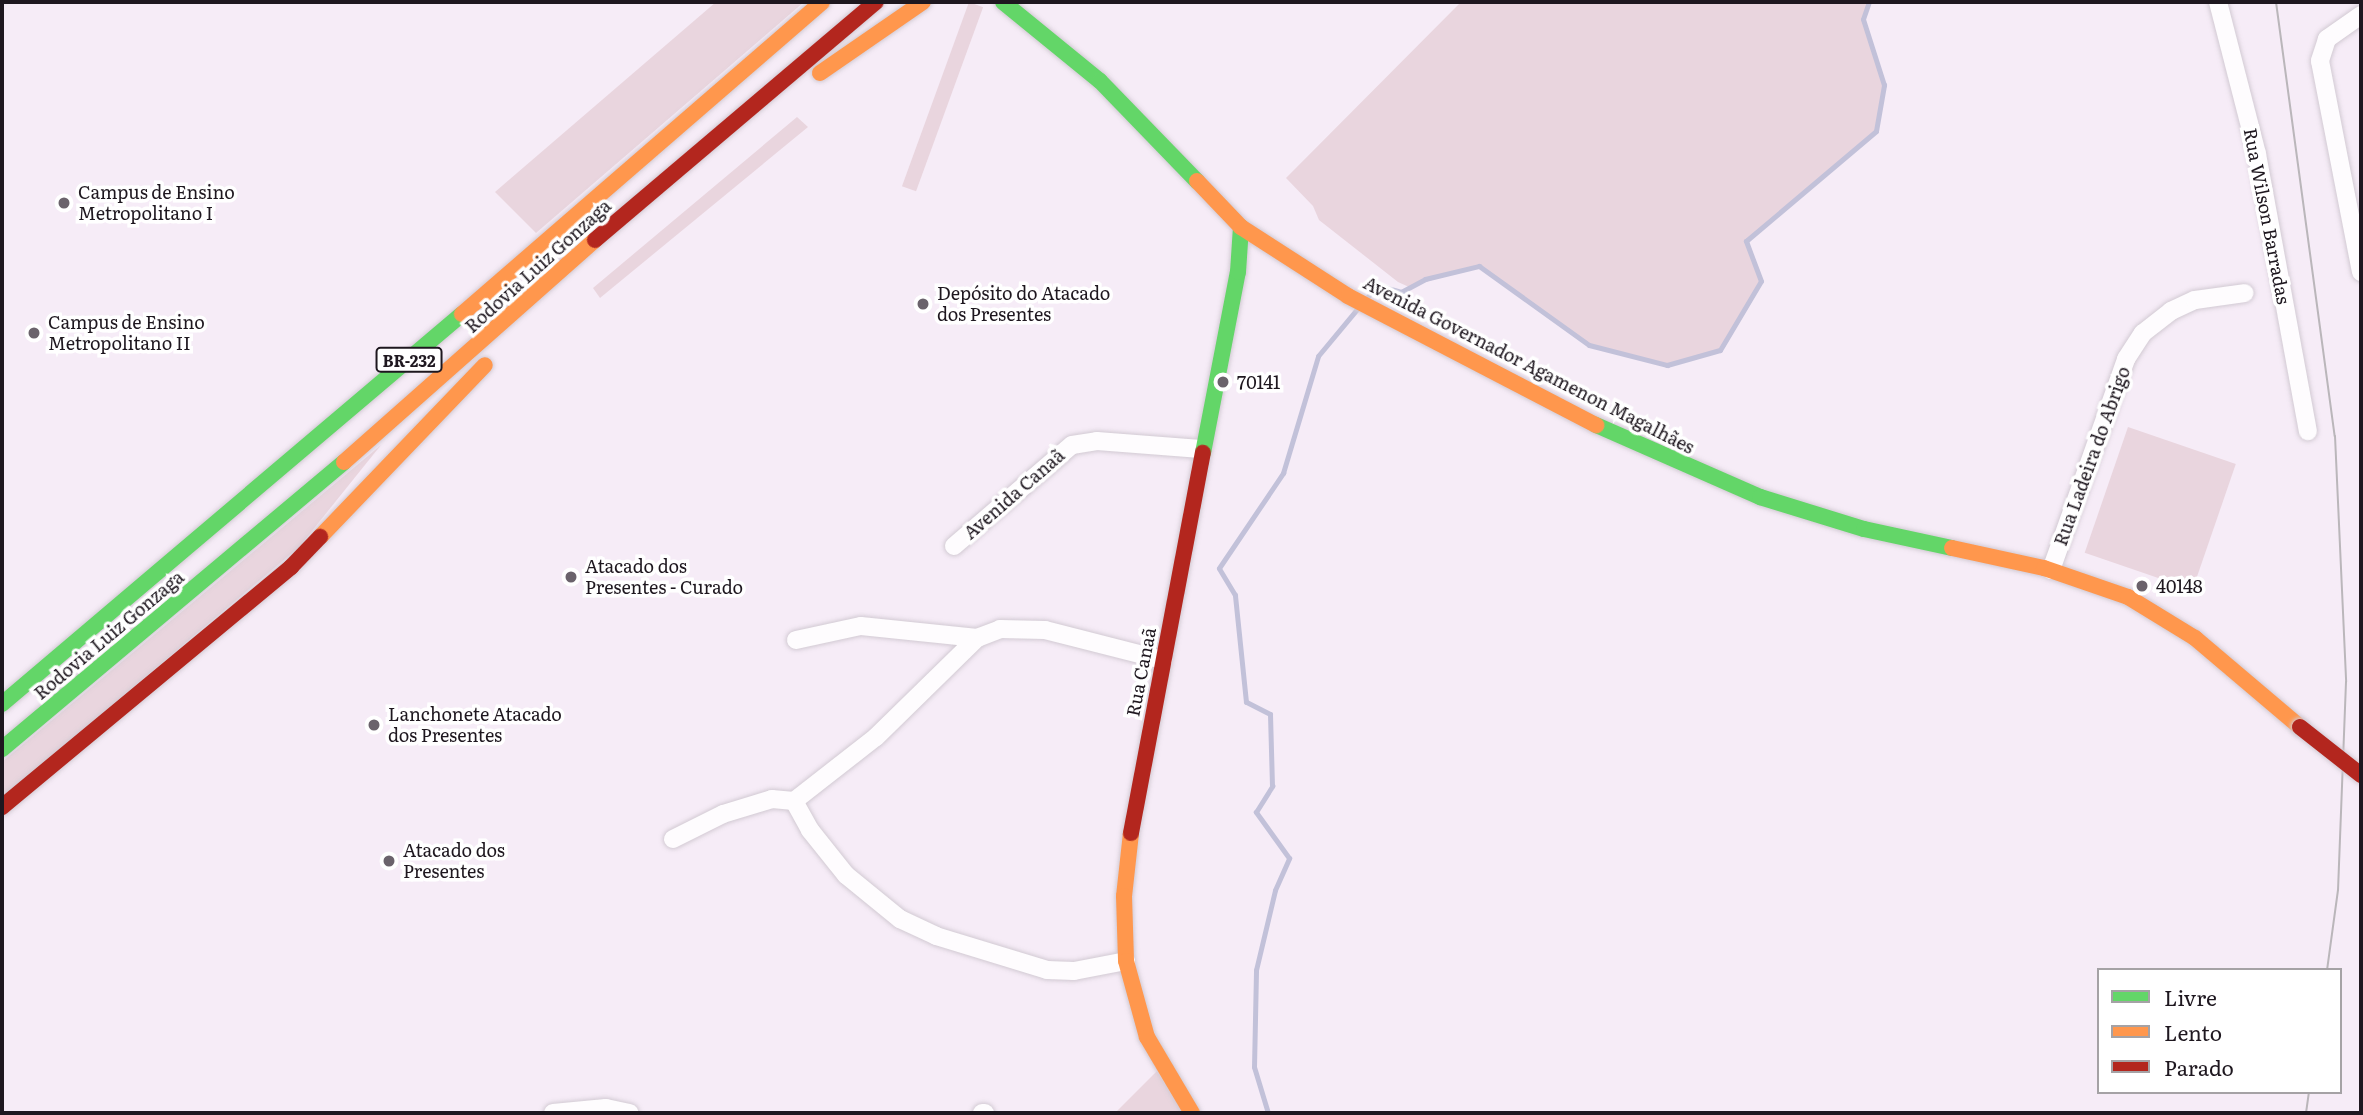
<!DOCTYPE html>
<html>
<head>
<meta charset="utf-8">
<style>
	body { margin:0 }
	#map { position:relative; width:2363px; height:1115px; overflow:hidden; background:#f6ecf7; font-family:Literata,serif }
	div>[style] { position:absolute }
	.green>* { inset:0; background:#e9d5de; transform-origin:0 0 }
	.stream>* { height:5px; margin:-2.5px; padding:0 2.5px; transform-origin:2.5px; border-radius:2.5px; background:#c2c1d9 }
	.roads { filter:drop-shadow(0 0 2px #d2cad3) drop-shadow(0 0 2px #d2cad3) }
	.street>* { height:18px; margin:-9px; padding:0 9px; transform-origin:9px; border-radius:9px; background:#fefcfe }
	.fast>* { height:16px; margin:-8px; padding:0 8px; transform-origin:8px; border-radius:8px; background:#63d668 }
	.slow>* { height:16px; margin:-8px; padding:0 8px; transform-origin:8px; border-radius:8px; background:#ff974d }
	.jam>* { height:16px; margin:-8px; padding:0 8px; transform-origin:8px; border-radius:8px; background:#b3261e }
	.tram>* { height:2px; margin:-1px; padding:0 1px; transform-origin:1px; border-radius:1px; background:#bab6ba }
	.bridges { filter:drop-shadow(0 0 2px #d2cad3) drop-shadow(0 0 2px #d2cad3) }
	.jam-bridge>* { height:16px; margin:-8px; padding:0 8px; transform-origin:8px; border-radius:8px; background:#b3261e }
	.dots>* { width:19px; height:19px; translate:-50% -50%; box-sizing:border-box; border:4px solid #fff; border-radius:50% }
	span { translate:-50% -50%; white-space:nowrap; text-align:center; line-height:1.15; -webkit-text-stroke:7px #fff; paint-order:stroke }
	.shield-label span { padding:2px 5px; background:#fff; border:2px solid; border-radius:5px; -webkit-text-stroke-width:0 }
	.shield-label { font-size:16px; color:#1e171f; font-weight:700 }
	.poi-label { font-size:18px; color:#1e171f }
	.left { translate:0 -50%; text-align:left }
	.street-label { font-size:18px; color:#1e171f }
	.frame { position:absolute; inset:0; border:4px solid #1e171f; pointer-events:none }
	.legend { position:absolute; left:2097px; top:968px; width:245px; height:126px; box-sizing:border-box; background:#fff; border:2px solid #a5a2a5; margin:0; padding:9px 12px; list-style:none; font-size:21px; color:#1e171f }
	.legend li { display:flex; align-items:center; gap:14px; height:35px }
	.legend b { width:35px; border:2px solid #a5a2a5 }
</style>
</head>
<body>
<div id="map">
	<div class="green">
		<div style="clip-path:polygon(716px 2px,804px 2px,536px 233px,495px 192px)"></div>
		<div style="left:969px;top:2px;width:15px;height:196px;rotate:20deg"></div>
		<div style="clip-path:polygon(1461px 2px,1869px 2px,1863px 19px,1884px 85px,1876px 131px,1746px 241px,1761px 281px,1720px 350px,1667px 365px,1589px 345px,1479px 266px,1409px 287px,1398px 282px,1319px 220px,1313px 206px,1286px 178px)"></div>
		<div style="clip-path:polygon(797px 117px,808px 127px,600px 298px,593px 288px)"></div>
		<div style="left:2128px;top:427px;width:114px;height:133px;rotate:19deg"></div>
		<div style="clip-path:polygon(381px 445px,299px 547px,2px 798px,2px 762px)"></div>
		<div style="clip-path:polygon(1157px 1071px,1183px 1113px,1115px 1113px)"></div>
	</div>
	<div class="stream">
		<div style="left:1366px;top:299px;width:18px;rotate:-52deg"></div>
		<div style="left:1377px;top:285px;width:25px;rotate:16deg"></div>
		<div style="left:1401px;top:292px;width:27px;rotate:-28deg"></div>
		<div style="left:1425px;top:279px;width:56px;rotate:-13.5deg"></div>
		<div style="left:1479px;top:266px;width:135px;rotate:35.7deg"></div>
		<div style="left:1589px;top:345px;width:81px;rotate:14.4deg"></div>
		<div style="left:1667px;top:365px;width:55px;rotate:-15.8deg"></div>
		<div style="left:1720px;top:350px;width:80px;rotate:-59.3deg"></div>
		<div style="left:1761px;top:281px;width:43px;rotate:-110.6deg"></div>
		<div style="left:1746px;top:241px;width:170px;rotate:-40.2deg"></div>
		<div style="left:1876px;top:131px;width:47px;rotate:-80.1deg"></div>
		<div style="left:1884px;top:85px;width:69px;rotate:-107.7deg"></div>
		<div style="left:1863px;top:19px;width:18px;rotate:-71deg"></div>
		<div style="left:1268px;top:1113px;width:48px;rotate:-106.9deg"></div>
		<div style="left:1254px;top:1067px;width:97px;rotate:-88.8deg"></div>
		<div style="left:1256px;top:970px;width:82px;rotate:-76.6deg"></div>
		<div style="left:1275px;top:890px;width:35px;rotate:-66deg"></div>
		<div style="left:1289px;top:858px;width:57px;rotate:-125.7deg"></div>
		<div style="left:1256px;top:812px;width:31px;rotate:-58deg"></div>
		<div style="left:1272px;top:786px;width:72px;rotate:-91.6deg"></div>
		<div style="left:1270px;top:714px;width:27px;rotate:-153deg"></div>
		<div style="left:1246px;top:702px;width:108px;rotate:-95.9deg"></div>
		<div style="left:1235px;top:595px;width:31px;rotate:-121deg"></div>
		<div style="left:1219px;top:568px;width:115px;rotate:-56deg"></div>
		<div style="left:1283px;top:473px;width:122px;rotate:-73.3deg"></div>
		<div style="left:1318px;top:356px;width:61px;rotate:-50.3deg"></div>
	</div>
	<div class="roads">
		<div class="street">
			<div style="left:2218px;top:2px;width:157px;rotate:75.6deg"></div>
			<div style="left:2257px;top:154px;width:282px;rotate:79.6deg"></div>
			<div style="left:2361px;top:15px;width:42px;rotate:144.8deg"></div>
			<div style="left:2327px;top:39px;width:23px;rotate:108deg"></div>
			<div style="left:2320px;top:61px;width:215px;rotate:79deg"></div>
			<div style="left:954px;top:546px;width:155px;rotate:-40.6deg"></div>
			<div style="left:1072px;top:445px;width:25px;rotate:-9deg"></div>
			<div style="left:1097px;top:441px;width:104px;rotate:4.4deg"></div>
			<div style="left:2051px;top:570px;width:224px;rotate:-70.4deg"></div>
			<div style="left:2126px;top:359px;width:31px;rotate:-57deg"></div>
			<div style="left:2143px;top:333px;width:36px;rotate:-38deg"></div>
			<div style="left:2171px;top:311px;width:26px;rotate:-25deg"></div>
			<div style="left:2195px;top:300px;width:50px;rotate:-8deg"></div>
			<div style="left:796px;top:640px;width:66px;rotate:-12.2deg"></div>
			<div style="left:861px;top:626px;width:117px;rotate:5.9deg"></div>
			<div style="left:794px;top:801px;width:104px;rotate:-38deg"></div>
			<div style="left:876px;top:737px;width:141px;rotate:-44.4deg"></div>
			<div style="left:977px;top:638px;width:25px;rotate:-21deg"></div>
			<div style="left:1000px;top:629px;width:45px;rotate:1.3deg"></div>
			<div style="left:1045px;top:630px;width:122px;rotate:14.3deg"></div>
			<div style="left:794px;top:801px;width:33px;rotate:61deg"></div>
			<div style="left:810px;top:830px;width:58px;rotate:51.3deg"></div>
			<div style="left:846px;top:875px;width:70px;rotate:39.2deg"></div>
			<div style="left:900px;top:919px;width:40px;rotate:25deg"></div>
			<div style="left:936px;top:936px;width:116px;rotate:17deg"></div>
			<div style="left:1047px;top:970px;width:27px;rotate:2deg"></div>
			<div style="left:1074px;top:971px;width:53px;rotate:-10.9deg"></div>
			<div style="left:673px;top:839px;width:56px;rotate:-26.6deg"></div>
			<div style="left:723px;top:814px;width:51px;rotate:-17deg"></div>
			<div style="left:772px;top:799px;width:22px;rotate:5deg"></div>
			<div style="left:553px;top:1113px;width:53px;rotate:-5.4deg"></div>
			<div style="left:606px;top:1108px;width:24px;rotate:12deg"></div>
			<div style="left:982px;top:1113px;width:3px"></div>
		</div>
		<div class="fast">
			<div style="left:1003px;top:2px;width:125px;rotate:39.2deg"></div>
			<div style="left:1100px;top:81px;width:139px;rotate:45.9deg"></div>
			<div style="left:1596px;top:425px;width:179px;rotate:23.7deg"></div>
			<div style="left:1760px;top:497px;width:109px;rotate:17.1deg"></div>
			<div style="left:1864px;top:529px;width:90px;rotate:12.2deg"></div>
			<div style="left:1203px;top:453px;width:184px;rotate:-79.1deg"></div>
			<div style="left:1238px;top:272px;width:45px;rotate:-86.2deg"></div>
			<div style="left:2px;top:704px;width:603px;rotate:-40.29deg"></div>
			<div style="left:2px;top:749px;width:446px;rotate:-40deg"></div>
		</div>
		<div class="slow">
			<div style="left:820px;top:73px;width:125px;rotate:-34.6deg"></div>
			<div style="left:1197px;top:181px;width:64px;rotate:46.3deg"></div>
			<div style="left:1241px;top:227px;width:127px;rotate:32.8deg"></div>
			<div style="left:1348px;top:296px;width:280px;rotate:27.5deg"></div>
			<div style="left:462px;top:314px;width:476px;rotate:-40.9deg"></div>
			<div style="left:344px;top:462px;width:335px;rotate:-41.5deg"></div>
			<div style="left:320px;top:537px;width:238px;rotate:-46.2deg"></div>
			<div style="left:1952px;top:548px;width:94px;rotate:12.3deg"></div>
			<div style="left:2044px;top:568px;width:89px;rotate:19deg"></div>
			<div style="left:2128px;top:597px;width:79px;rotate:31.5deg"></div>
			<div style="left:2195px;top:638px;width:138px;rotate:40.3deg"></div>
			<div style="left:1131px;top:833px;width:63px;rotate:96.3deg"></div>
			<div style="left:1124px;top:896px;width:65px;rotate:88.2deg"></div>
			<div style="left:1126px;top:961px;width:79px;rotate:74.6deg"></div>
			<div style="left:1147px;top:1037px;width:88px;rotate:59.4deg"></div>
		</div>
		<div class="jam">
			<div style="left:595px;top:240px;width:368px;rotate:-40.3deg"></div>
			<div style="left:2px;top:807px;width:376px;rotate:-39.7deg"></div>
			<div style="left:291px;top:567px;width:42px;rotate:-46deg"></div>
			<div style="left:1131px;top:833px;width:387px;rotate:-79.3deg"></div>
		</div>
	</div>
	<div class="tram">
		<div style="left:2276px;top:2px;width:438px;rotate:82.3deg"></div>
		<div style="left:2335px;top:436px;width:246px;rotate:87.4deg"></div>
		<div style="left:2346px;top:682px;width:208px;rotate:92.2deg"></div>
		<div style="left:2338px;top:890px;width:81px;rotate:97.8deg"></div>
		<div style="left:2306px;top:1113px;width:21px;rotate:-82deg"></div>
	</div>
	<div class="bridges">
		<div class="jam-bridge">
			<div style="left:2300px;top:727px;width:78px;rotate:38.2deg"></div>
		</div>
	</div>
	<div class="dots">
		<div style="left:64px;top:203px;background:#6a626b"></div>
		<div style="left:923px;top:304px;background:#6a626b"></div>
		<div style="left:34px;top:333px;background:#6a626b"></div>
		<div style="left:1223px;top:382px;background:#6a626b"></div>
		<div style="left:571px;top:577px;background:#6a626b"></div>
		<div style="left:2142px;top:586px;background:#6a626b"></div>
		<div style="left:374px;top:725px;background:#6a626b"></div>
		<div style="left:389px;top:861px;background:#6a626b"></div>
	</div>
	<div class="shield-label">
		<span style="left:409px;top:360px">BR-232</span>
	</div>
	<div class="poi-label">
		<span class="left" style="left:78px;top:203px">Campus de Ensino<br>Metropolitano I</span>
		<span class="left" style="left:937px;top:304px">Depósito do Atacado<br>dos Presentes</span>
		<span class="left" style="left:48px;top:333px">Campus de Ensino<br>Metropolitano II</span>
		<span class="left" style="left:1237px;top:382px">70141</span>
		<span class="left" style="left:585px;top:577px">Atacado dos<br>Presentes - Curado</span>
		<span class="left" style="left:2156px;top:586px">40148</span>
		<span class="left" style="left:388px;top:725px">Lanchonete Atacado<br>dos Presentes</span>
		<span class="left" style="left:403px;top:861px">Atacado dos<br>Presentes</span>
	</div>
	<div class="street-label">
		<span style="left:2267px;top:216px;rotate:79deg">Rua Wilson Barradas</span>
		<span style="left:538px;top:266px;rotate:-42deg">Rodovia Luiz Gonzaga</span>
		<span style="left:1529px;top:365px;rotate:27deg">Avenida Governador Agamenon Magalhães</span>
		<span style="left:2092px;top:456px;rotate:-70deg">Rua Ladeira do Abrigo</span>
		<span style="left:1014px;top:494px;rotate:-41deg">Avenida Canaã</span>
		<span style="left:109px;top:635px;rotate:-40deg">Rodovia Luiz Gonzaga</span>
		<span style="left:1141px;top:672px;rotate:-79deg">Rua Canaã</span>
	</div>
	<div class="frame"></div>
	<ul class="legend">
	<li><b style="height:9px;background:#63d668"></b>Livre</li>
	<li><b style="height:9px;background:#ff974d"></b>Lento</li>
	<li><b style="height:9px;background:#b3261e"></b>Parado</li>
	</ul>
</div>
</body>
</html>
